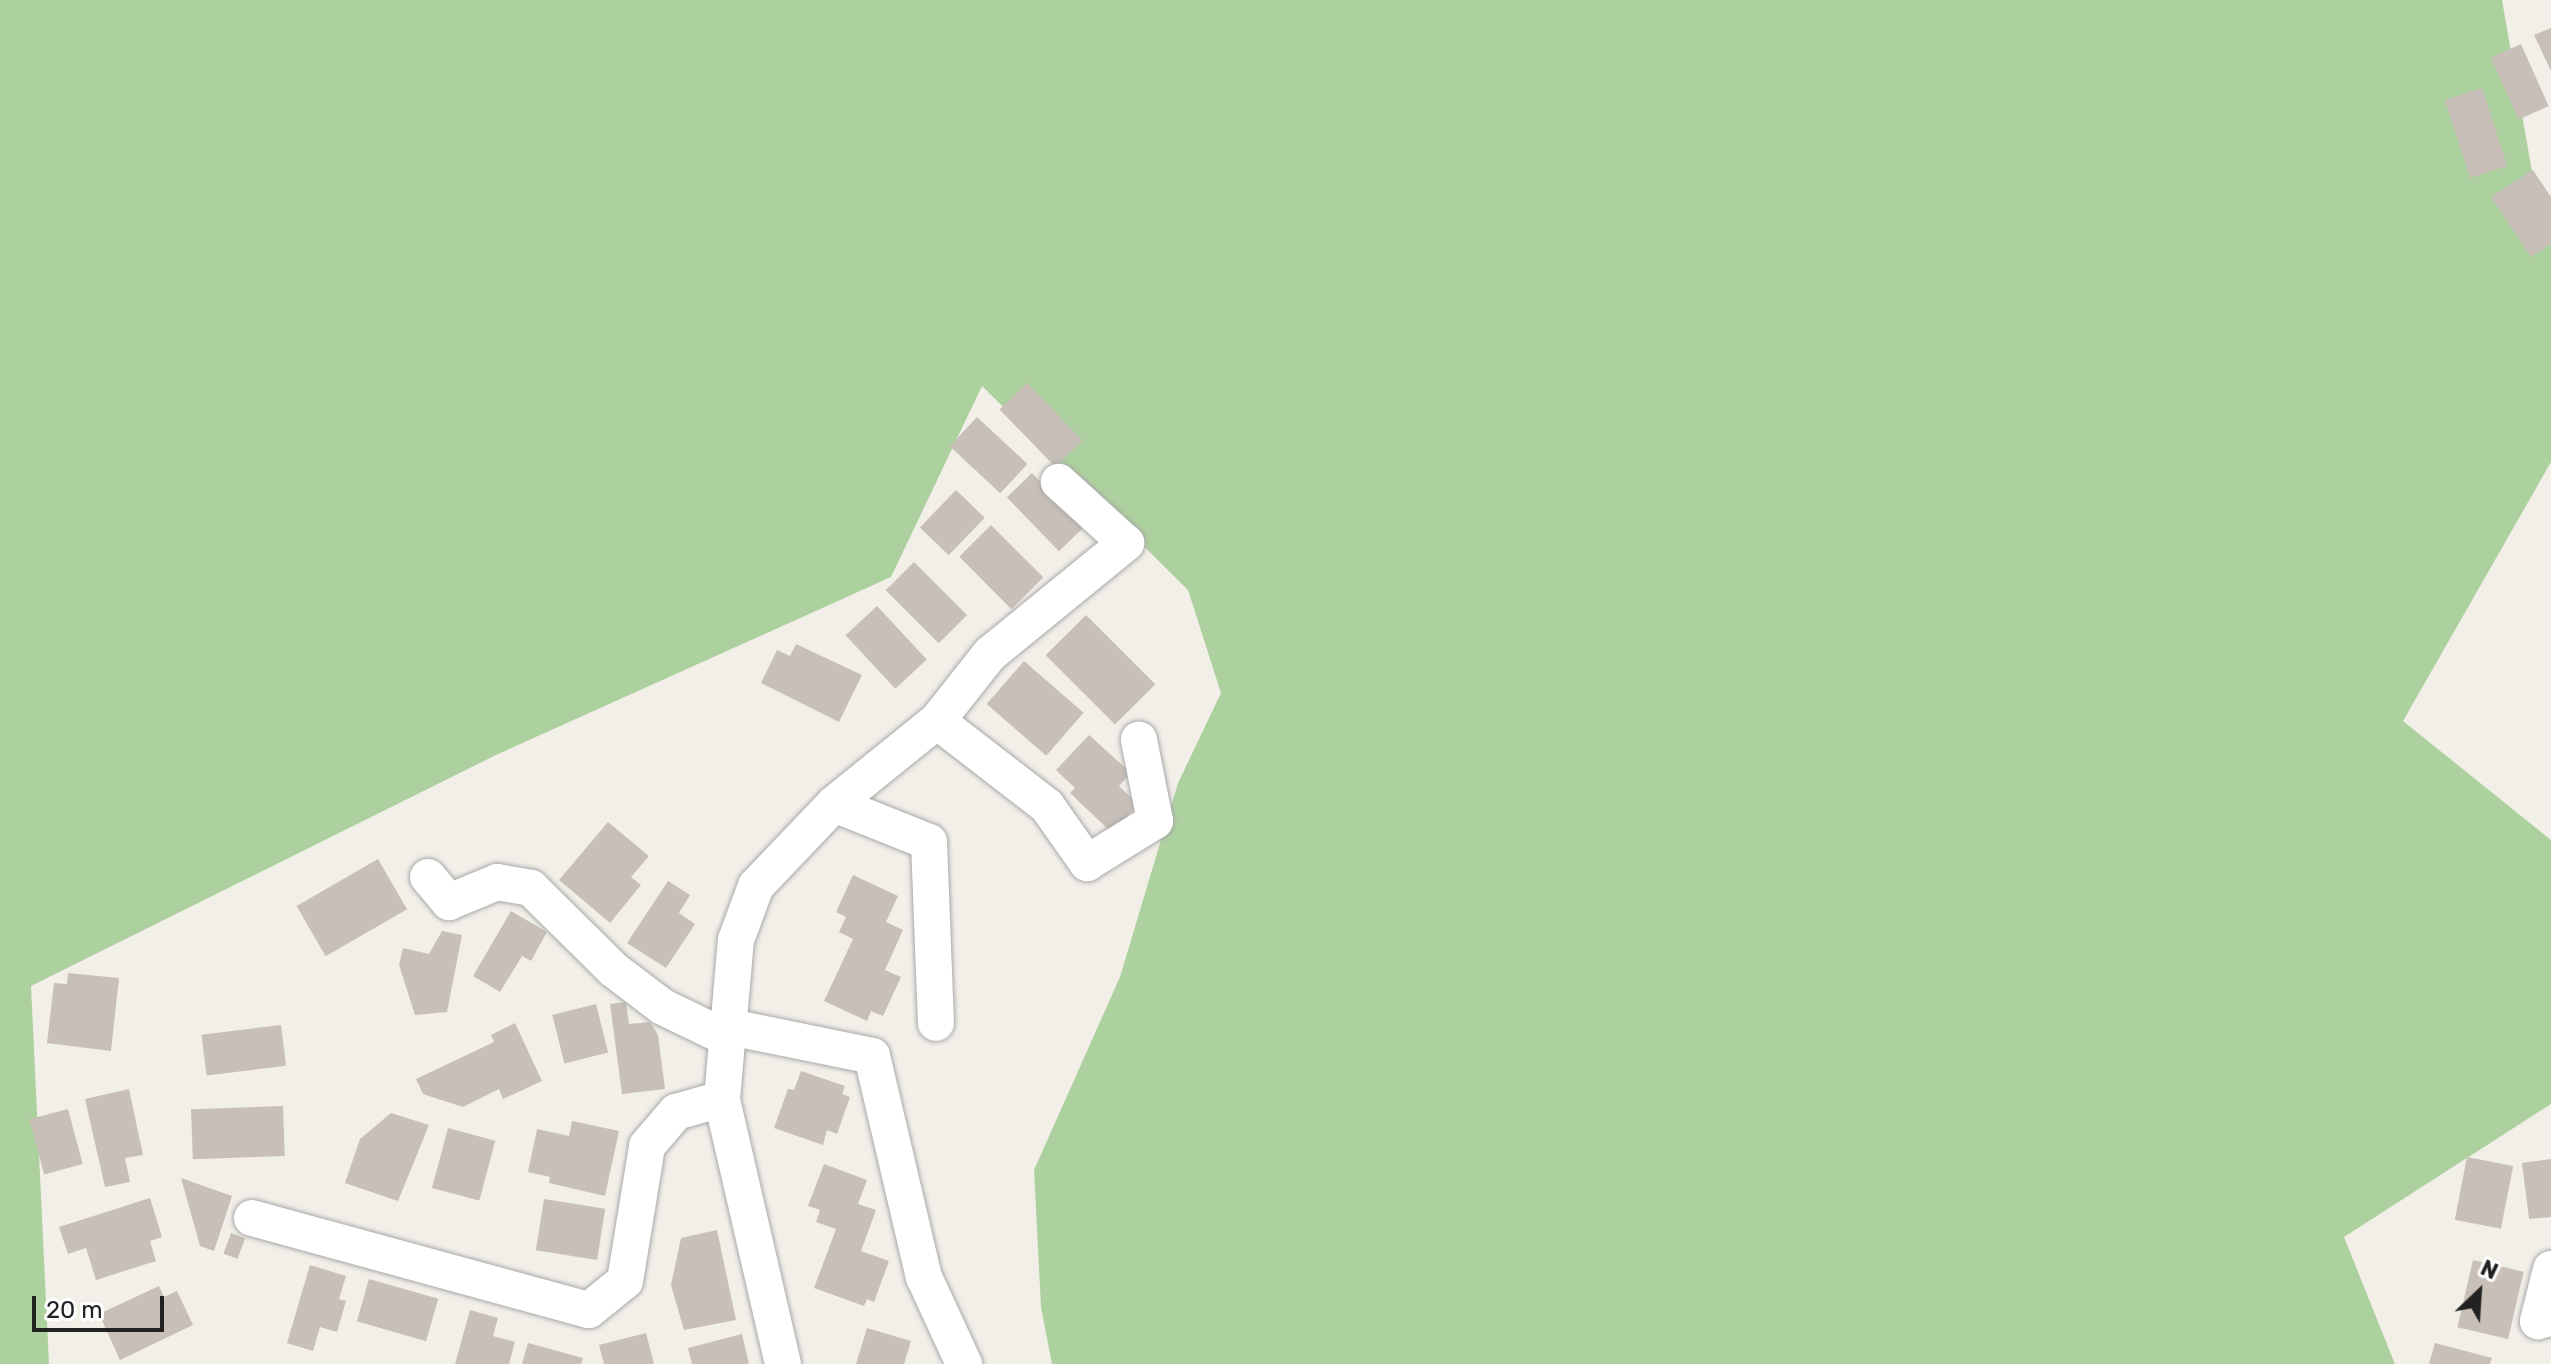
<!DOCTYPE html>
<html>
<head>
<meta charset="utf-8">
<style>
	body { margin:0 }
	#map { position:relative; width:2551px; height:1364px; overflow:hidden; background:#f2efe9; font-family:Rubik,sans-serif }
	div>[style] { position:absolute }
	.forest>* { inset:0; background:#add19e }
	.building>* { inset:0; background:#c7bfb8; transform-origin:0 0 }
	.roads { filter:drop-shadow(0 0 2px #a9a9a9) drop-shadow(0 0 2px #a9a9a9) }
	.street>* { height:36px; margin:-18px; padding:0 18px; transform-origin:18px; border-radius:18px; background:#fff }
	span { translate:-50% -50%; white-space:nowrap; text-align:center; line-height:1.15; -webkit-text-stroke:8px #fff; paint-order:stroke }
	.north { position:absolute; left:2439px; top:1252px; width:80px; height:80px; -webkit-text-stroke:6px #fff; paint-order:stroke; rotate:25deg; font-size:22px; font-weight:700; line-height:32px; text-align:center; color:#222 }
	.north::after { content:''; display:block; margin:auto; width:28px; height:36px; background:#222; clip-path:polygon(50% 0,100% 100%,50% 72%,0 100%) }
	.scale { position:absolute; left:32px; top:1296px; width:132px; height:36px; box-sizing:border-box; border:4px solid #222; border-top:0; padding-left:10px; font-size:24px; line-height:28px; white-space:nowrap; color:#222; -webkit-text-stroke:6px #fff; paint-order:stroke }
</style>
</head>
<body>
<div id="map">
	<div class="forest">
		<div style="clip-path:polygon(0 0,2502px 0,2541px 223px,2551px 222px,2551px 462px,2403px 721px,2551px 840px,2551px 1104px,2344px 1237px,2395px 1364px,1052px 1364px,1041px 1307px,1034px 1170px,1120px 977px,1178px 783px,1221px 693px,1188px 590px,982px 386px,891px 577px,496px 755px,31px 986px,49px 1364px,0 1364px)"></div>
	</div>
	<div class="building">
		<div style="clip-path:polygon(2551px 28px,2551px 71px,2534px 35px)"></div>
		<div style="left:2521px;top:44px;width:68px;height:33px;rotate:66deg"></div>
		<div style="left:2482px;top:88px;width:82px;height:39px;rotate:72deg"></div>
		<div style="clip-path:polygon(2533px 170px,2551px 197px,2551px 244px,2531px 257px,2491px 197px)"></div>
		<div style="left:1027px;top:383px;width:80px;height:38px;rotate:46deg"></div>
		<div style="left:977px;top:417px;width:69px;height:40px;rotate:43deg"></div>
		<div style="left:1032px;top:473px;width:75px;height:35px;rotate:46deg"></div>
		<div style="left:956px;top:490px;width:40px;height:52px;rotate:44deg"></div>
		<div style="left:991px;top:525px;width:74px;height:45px;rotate:45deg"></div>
		<div style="left:914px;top:562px;width:75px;height:40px;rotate:45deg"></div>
		<div style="left:877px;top:606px;width:73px;height:43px;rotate:47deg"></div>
		<div style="left:1086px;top:615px;width:98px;height:57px;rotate:45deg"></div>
		<div style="clip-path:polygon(796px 644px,862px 675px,839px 722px,761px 683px,777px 650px,790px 656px)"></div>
		<div style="left:1024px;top:661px;width:79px;height:57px;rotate:41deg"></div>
		<div style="clip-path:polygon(1089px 735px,1131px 773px,1119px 786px,1138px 804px,1112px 833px,1070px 793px,1075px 788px,1056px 770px)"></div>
		<div style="clip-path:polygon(608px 822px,649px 856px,631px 877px,641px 885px,610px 923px,559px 880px)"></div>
		<div style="left:378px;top:859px;width:58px;height:94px;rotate:60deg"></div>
		<div style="clip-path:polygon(853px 875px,898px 896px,886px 922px,903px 930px,885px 970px,901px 977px,883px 1016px,871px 1011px,867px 1021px,824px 1001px,853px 939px,839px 932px,846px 917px,836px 912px)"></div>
		<div style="clip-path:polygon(668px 881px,690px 895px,679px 913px,695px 924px,666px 968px,627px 943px)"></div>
		<div style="clip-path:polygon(511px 911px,547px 932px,531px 961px,522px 956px,500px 992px,473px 976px)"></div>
		<div style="clip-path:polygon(442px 931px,462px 935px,447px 1012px,415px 1015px,399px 965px,403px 948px,429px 954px)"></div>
		<div style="clip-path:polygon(68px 973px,119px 978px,111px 1051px,47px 1043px,54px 983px,67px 984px)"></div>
		<div style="clip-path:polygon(626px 1002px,629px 1024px,650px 1022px,658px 1035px,665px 1089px,622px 1094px,610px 1004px)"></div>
		<div style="left:596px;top:1004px;width:50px;height:45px;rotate:76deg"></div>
		<div style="clip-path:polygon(515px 1023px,542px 1081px,503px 1099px,499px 1089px,463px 1107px,423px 1094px,416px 1079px,494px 1042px,491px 1035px)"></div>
		<div style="left:281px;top:1025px;width:41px;height:80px;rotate:83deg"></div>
		<div style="clip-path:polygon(801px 1071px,845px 1086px,842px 1094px,850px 1097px,837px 1134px,827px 1130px,823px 1145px,774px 1128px,788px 1089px,794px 1090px)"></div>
		<div style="clip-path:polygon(129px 1089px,143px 1155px,125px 1158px,130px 1182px,105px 1187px,85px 1099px)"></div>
		<div style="left:283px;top:1106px;width:50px;height:92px;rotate:88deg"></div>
		<div style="left:68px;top:1109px;width:57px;height:40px;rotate:75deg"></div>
		<div style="clip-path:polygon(391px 1113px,429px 1125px,398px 1201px,345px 1183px,360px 1139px)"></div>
		<div style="clip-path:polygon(572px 1121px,619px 1131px,605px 1196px,549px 1183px,550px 1177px,528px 1172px,537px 1129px,569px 1136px)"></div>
		<div style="left:448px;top:1128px;width:49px;height:62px;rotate:15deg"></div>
		<div style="left:2467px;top:1157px;width:47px;height:64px;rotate:11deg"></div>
		<div style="clip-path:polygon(2551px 1159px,2551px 1217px,2529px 1219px,2522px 1163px)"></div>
		<div style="clip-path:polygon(824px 1164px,867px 1180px,858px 1204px,876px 1210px,861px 1251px,889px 1261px,874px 1302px,867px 1299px,864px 1306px,814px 1288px,836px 1229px,816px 1222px,820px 1210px,808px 1206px)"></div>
		<div style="clip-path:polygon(181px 1178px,232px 1196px,214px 1251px,200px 1246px)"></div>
		<div style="clip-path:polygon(150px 1198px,162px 1237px,150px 1241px,156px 1261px,96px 1280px,86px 1248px,68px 1254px,59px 1227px)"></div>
		<div style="left:544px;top:1199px;width:62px;height:52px;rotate:9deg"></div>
		<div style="clip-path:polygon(717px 1230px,736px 1320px,684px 1330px,671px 1285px,681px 1238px)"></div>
		<div style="left:231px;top:1233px;width:15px;height:22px;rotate:20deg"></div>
		<div style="left:2473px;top:1260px;width:52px;height:69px;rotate:13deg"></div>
		<div style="clip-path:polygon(310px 1265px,346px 1276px,339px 1299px,346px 1301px,337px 1332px,320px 1327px,313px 1351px,287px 1343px)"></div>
		<div style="left:369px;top:1279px;width:72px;height:44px;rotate:16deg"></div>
		<div style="clip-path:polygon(159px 1286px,164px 1297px,177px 1291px,193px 1325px,120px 1360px,99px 1314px)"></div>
		<div style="clip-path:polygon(470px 1310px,498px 1318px,493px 1336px,515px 1342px,509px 1364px,455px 1364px)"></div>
		<div style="clip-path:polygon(867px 1328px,911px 1341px,904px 1364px,856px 1364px)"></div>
		<div style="clip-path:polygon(646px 1333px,654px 1364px,604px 1364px,599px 1345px)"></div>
		<div style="clip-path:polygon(742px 1334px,749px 1364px,692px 1364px,688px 1348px)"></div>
		<div style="clip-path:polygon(528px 1343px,583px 1358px,581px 1364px,522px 1364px)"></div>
		<div style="clip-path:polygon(2435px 1343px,2492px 1358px,2490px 1364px,2429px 1364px)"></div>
	</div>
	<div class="roads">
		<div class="street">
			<div style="left:937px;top:721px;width:139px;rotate:37.7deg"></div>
			<div style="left:1047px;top:806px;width:70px;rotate:54.9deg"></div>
			<div style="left:1087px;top:863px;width:80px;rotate:-31.7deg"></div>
			<div style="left:1155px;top:821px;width:83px;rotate:-101.2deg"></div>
			<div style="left:834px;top:804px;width:132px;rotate:-38.9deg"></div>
			<div style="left:937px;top:721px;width:85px;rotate:-51.7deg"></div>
			<div style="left:990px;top:654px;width:176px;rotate:-39.2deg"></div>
			<div style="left:1126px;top:543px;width:91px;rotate:-137.7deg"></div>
			<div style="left:428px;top:877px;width:33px;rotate:50deg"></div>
			<div style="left:449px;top:902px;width:52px;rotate:-22.6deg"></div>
			<div style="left:497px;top:882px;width:35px;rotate:10deg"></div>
			<div style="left:531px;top:888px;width:117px;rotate:44.7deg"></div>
			<div style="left:614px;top:970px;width:61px;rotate:37.1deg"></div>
			<div style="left:663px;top:1007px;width:73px;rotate:25.9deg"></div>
			<div style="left:730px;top:1027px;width:145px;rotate:11.5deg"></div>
			<div style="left:872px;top:1056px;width:227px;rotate:76.8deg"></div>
			<div style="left:924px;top:1277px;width:96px;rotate:65.3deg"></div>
			<div style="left:252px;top:1218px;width:349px;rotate:15.3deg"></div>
			<div style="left:589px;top:1310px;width:46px;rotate:-38.9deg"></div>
			<div style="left:625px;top:1281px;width:137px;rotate:-80.7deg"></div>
			<div style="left:647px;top:1146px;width:45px;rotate:-49.5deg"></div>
			<div style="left:676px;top:1112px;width:48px;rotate:-15.8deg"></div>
			<div style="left:2551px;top:1269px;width:54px;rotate:104deg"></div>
			<div style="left:2538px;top:1321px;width:13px;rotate:-13deg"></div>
			<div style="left:783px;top:1364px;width:272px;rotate:-103deg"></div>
			<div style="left:722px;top:1099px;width:160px;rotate:-85deg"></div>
			<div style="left:736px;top:940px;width:58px;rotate:-69.7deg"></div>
			<div style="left:756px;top:886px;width:113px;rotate:-46.4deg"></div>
			<div style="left:834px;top:804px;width:102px;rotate:21.8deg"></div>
			<div style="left:929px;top:842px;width:181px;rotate:87.8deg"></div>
		</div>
	</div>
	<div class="north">N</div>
	<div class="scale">20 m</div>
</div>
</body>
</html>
